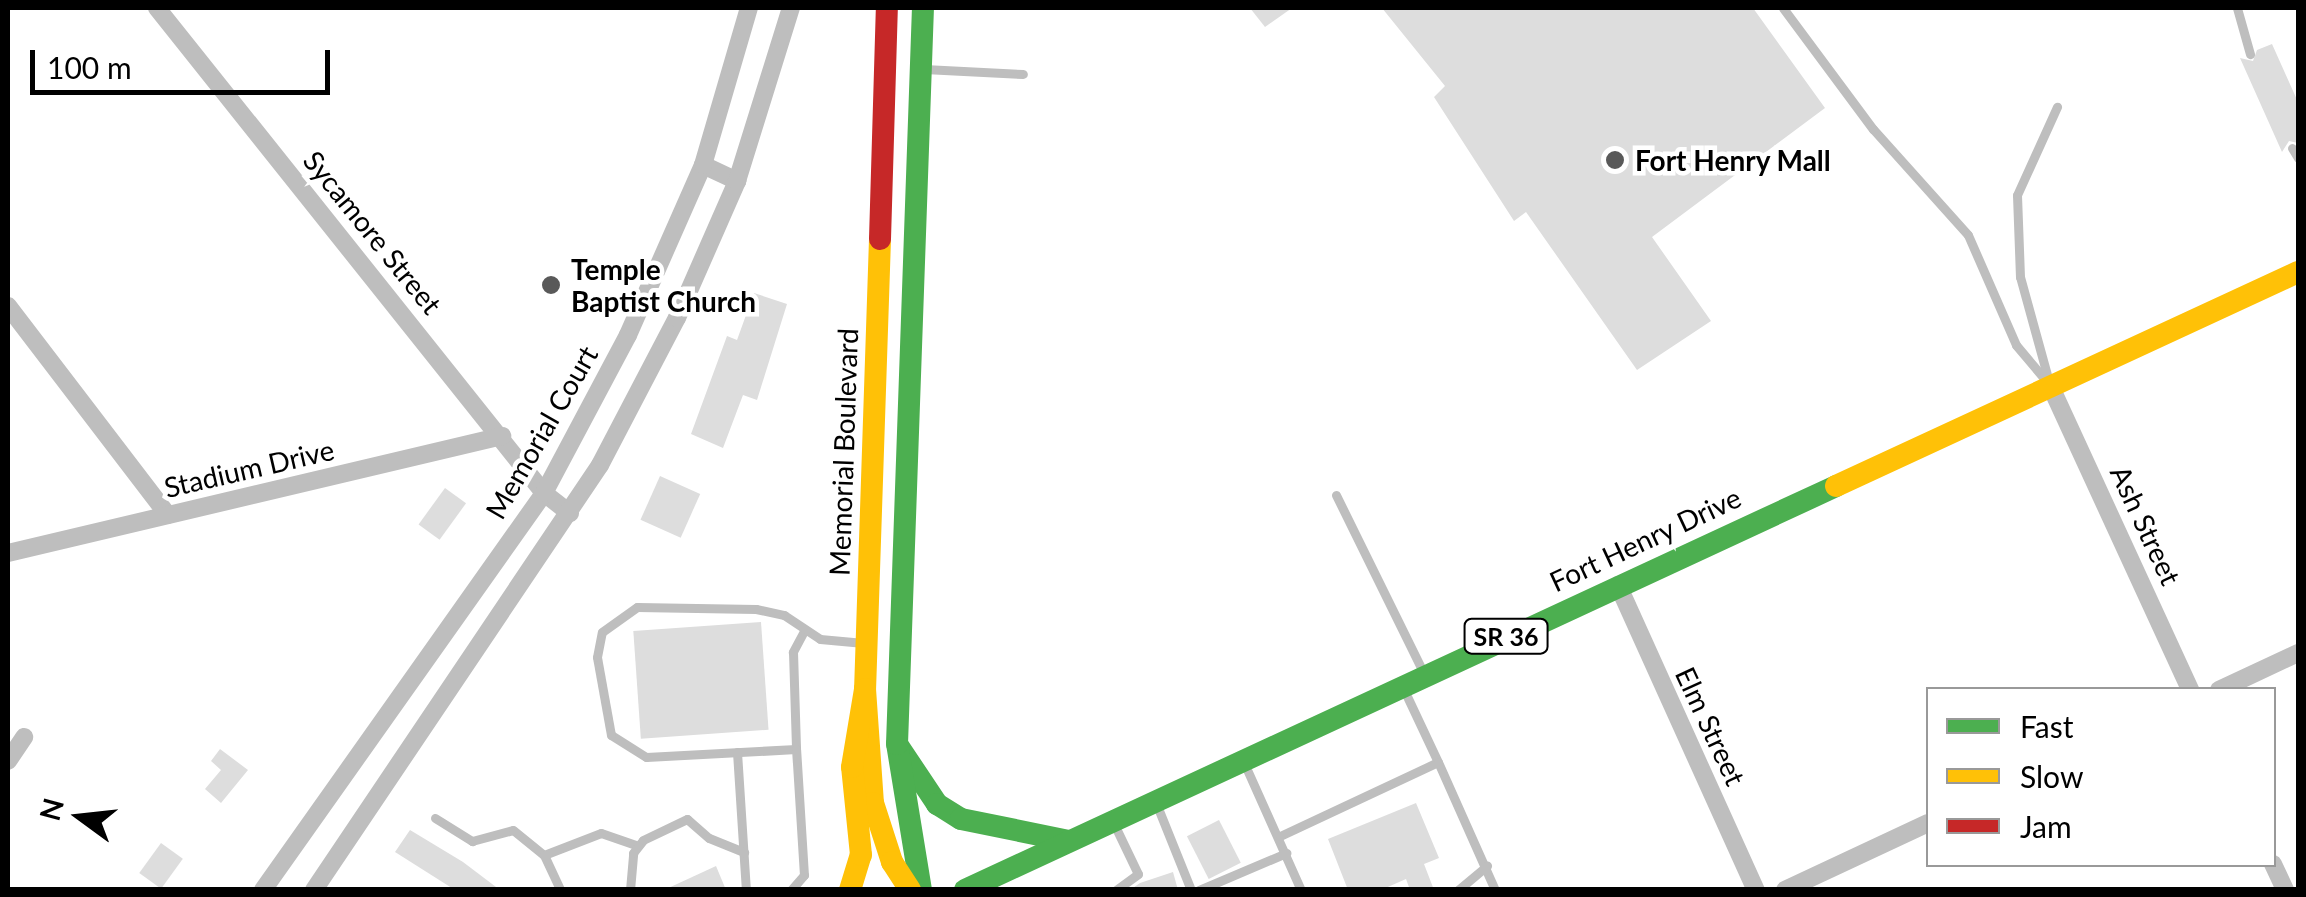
<!DOCTYPE html>
<html>
<head>
<meta charset="utf-8">
<style>
	body { margin:0 }
	#map { position:relative; width:2306px; height:897px; overflow:hidden; background:#fff; font-family:Lato,sans-serif }
	div>[style] { position:absolute }
	.building>* { inset:0; background:#ddd; transform-origin:0 0 }
	.lane>* { height:9px; margin:-4.5px; padding:0 4.5px; transform-origin:4.5px; border-radius:4.5px; background:#bebebe }
	.street>* { height:18px; margin:-9px; padding:0 9px; transform-origin:9px; border-radius:9px; background:#bebebe }
	.fast>* { height:22px; margin:-11px; padding:0 11px; transform-origin:11px; border-radius:11px; background:#4caf50 }
	.slow>* { height:22px; margin:-11px; padding:0 11px; transform-origin:11px; border-radius:11px; background:#ffc107 }
	.jam>* { height:22px; margin:-11px; padding:0 11px; transform-origin:11px; border-radius:11px; background:#c62828 }
	.dots>* { width:28px; height:28px; translate:-50% -50%; box-sizing:border-box; border:5px solid #fff; border-radius:50% }
	span { translate:-50% -50%; white-space:nowrap; text-align:center; line-height:1.15; -webkit-text-stroke:9px #fff; paint-order:stroke }
	.shield-label span { padding:2px 8px; background:#fff; border:2px solid; border-radius:8px; -webkit-text-stroke-width:0 }
	.shield-label { font-size:25px; color:#000; font-weight:700 }
	.poi-label { font-size:28px; color:#000; font-weight:700 }
	.left { translate:0 -50%; text-align:left }
	.street-label { font-size:28px; color:#000 }
	.frame { position:absolute; inset:0; border:10px solid #000; pointer-events:none }
	.legend { position:absolute; left:1926px; top:687px; width:350px; height:180px; box-sizing:border-box; background:#fff; border:2px solid #999; margin:0; padding:12px 18px; list-style:none; font-size:30px; color:#000 }
	.legend li { display:flex; align-items:center; gap:20px; height:50px }
	.legend b { width:50px; border:2px solid #999 }
	.north { position:absolute; left:30px; top:767px; width:100px; height:100px; -webkit-text-stroke:8px #fff; paint-order:stroke; rotate:285deg; font-size:28px; font-weight:700; line-height:40px; text-align:center; color:#000 }
	.north::after { content:''; display:block; margin:auto; width:35px; height:45px; background:#000; clip-path:polygon(50% 0,100% 100%,50% 72%,0 100%) }
	.scale { position:absolute; left:30px; top:50px; width:300px; height:45px; box-sizing:border-box; border:5px solid #000; border-top:0; padding-left:12px; font-size:30px; line-height:35px; white-space:nowrap; color:#000; -webkit-text-stroke:8px #fff; paint-order:stroke }
</style>
</head>
<body>
<div id="map">
	<div class="building">
		<div style="clip-path:polygon(1250px 8px,1292px 8px,1265px 27px)"></div>
		<div style="clip-path:polygon(1382px 8px,1753px 8px,1825px 108px,1652px 237px,1711px 321px,1637px 370px,1526px 212px,1514px 221px,1434px 97px,1445px 86px)"></div>
		<div style="clip-path:polygon(2272px 44px,2298px 102px,2298px 143px,2289px 141px,2282px 152px,2240px 58px,2253px 61px,2257px 50px)"></div>
		<div style="clip-path:polygon(754px 293px,787px 304px,757px 400px,743px 395px,723px 448px,691px 434px,727px 336px,737px 340px)"></div>
		<div style="left:660px;top:476px;width:44px;height:48px;rotate:24deg"></div>
		<div style="left:445px;top:488px;width:26px;height:45px;rotate:36deg"></div>
		<div style="left:761px;top:622px;width:108px;height:128px;rotate:86deg"></div>
		<div style="clip-path:polygon(220px 749px,248px 770px,221px 803px,205px 789px,221px 770px,211px 761px)"></div>
		<div style="clip-path:polygon(1416px 803px,1439px 858px,1424px 864px,1434px 890px,1410px 890px,1406px 879px,1381px 890px,1348px 890px,1328px 839px)"></div>
		<div style="left:1219px;top:820px;width:48px;height:36px;rotate:63deg"></div>
		<div style="clip-path:polygon(410px 830px,463px 862px,500px 890px,455px 890px,395px 852px)"></div>
		<div style="left:161px;top:843px;width:27px;height:37px;rotate:36deg"></div>
		<div style="clip-path:polygon(716px 866px,726px 890px,664px 890px)"></div>
		<div style="clip-path:polygon(1173px 872px,1178px 890px,1130px 890px,1140px 883px)"></div>
	</div>
	<div class="lane">
		<div style="left:1783px;top:8px;width:151px;rotate:53.4deg"></div>
		<div style="left:1873px;top:129px;width:142px;rotate:48.1deg"></div>
		<div style="left:1968px;top:235px;width:120px;rotate:66.4deg"></div>
		<div style="left:2016px;top:345px;width:50px;rotate:49.9deg"></div>
		<div style="left:2237px;top:8px;width:48px;rotate:74.2deg"></div>
		<div style="left:924px;top:69px;width:99px;rotate:2.9deg"></div>
		<div style="left:2292px;top:148px;width:12px;rotate:59deg"></div>
		<div style="left:2049px;top:382px;width:109px;rotate:-105.4deg"></div>
		<div style="left:2020px;top:277px;width:82px;rotate:-92.1deg"></div>
		<div style="left:2017px;top:195px;width:97px;rotate:-65.6deg"></div>
		<div style="left:1336px;top:495px;width:199px;rotate:63.8deg"></div>
		<div style="left:804px;top:631px;width:24px;rotate:118deg"></div>
		<div style="left:793px;top:652px;width:97px;rotate:88.2deg"></div>
		<div style="left:796px;top:749px;width:150px;rotate:176.9deg"></div>
		<div style="left:646px;top:757px;width:41px;rotate:-147.8deg"></div>
		<div style="left:611px;top:735px;width:79px;rotate:-100.2deg"></div>
		<div style="left:597px;top:657px;width:25px;rotate:-79deg"></div>
		<div style="left:602px;top:632px;width:43px;rotate:-35.5deg"></div>
		<div style="left:637px;top:607px;width:119px;rotate:1deg"></div>
		<div style="left:756px;top:609px;width:29px;rotate:12deg"></div>
		<div style="left:784px;top:615px;width:43px;rotate:33.7deg"></div>
		<div style="left:820px;top:639px;width:44px;rotate:5.2deg"></div>
		<div style="left:1405px;top:692px;width:77px;rotate:64.8deg"></div>
		<div style="left:737px;top:752px;width:138px;rotate:86.3deg"></div>
		<div style="left:1245px;top:765px;width:137px;rotate:65.9deg"></div>
		<div style="left:1156px;top:803px;width:94px;rotate:68.1deg"></div>
		<div style="left:435px;top:818px;width:44px;rotate:31.9deg"></div>
		<div style="left:472px;top:841px;width:42px;rotate:-15deg"></div>
		<div style="left:513px;top:830px;width:40px;rotate:39deg"></div>
		<div style="left:544px;top:855px;width:38px;rotate:65deg"></div>
		<div style="left:1115px;top:826px;width:53px;rotate:64.4deg"></div>
		<div style="left:1138px;top:874px;width:27px;rotate:144deg"></div>
		<div style="left:1280px;top:836px;width:174px;rotate:-25.1deg"></div>
		<div style="left:1438px;top:762px;width:140px;rotate:66deg"></div>
		<div style="left:544px;top:855px;width:61px;rotate:-21.1deg"></div>
		<div style="left:601px;top:833px;width:39px;rotate:19deg"></div>
		<div style="left:630px;top:890px;width:37px;rotate:-85deg"></div>
		<div style="left:633px;top:853px;width:16px;rotate:-52deg"></div>
		<div style="left:643px;top:840px;width:49px;rotate:-25.5deg"></div>
		<div style="left:687px;top:819px;width:29px;rotate:41deg"></div>
		<div style="left:709px;top:838px;width:38px;rotate:22deg"></div>
		<div style="left:791px;top:890px;width:20px;rotate:-49deg"></div>
		<div style="left:804px;top:875px;width:126px;rotate:-93.6deg"></div>
		<div style="left:1199px;top:890px;width:95px;rotate:-23deg"></div>
		<div style="left:1458px;top:890px;width:38px;rotate:-40deg"></div>
	</div>
	<div class="street">
		<div style="left:157px;top:8px;width:620px;rotate:51.41deg"></div>
		<div style="left:544px;top:493px;width:33px;rotate:38deg"></div>
		<div style="left:703px;top:165px;width:38px;rotate:25deg"></div>
		<div style="left:8px;top:306px;width:263px;rotate:52.6deg"></div>
		<div style="left:2050px;top:385px;width:336px;rotate:65.3deg"></div>
		<div style="left:8px;top:553px;width:508px;rotate:-13.32deg"></div>
		<div style="left:1618px;top:585px;width:335px;rotate:65.7deg"></div>
		<div style="left:2219px;top:690px;width:87px;rotate:-25.1deg"></div>
		<div style="left:8px;top:761px;width:29px;rotate:-56deg"></div>
		<div style="left:2273px;top:864px;width:29px;rotate:65deg"></div>
		<div style="left:263px;top:890px;width:486px;rotate:-54.7deg"></div>
		<div style="left:544px;top:493px;width:179px;rotate:-62deg"></div>
		<div style="left:628px;top:335px;width:186px;rotate:-66.2deg"></div>
		<div style="left:703px;top:165px;width:164px;rotate:-73.7deg"></div>
		<div style="left:314px;top:890px;width:512px;rotate:-56.06deg"></div>
		<div style="left:600px;top:465px;width:166px;rotate:-62.4deg"></div>
		<div style="left:677px;top:318px;width:150px;rotate:-66.3deg"></div>
		<div style="left:737px;top:181px;width:181px;rotate:-72.7deg"></div>
		<div style="left:1785px;top:890px;width:158px;rotate:-25.1deg"></div>
	</div>
	<div class="fast">
		<div style="left:899px;top:747px;width:69px;rotate:56.3deg"></div>
		<div style="left:937px;top:804px;width:28px;rotate:32deg"></div>
		<div style="left:961px;top:819px;width:110px;rotate:11.5deg"></div>
		<div style="left:921px;top:890px;width:148px;rotate:-99.3deg"></div>
		<div style="left:897px;top:744px;width:736px;rotate:-87.98deg"></div>
		<div style="left:965px;top:890px;width:960px;rotate:-24.88deg"></div>
	</div>
	<div class="slow">
		<div style="left:880px;top:239px;width:450px;rotate:91.9deg"></div>
		<div style="left:865px;top:689px;width:114px;rotate:86deg"></div>
		<div style="left:873px;top:803px;width:62px;rotate:72.1deg"></div>
		<div style="left:892px;top:862px;width:33px;rotate:57deg"></div>
		<div style="left:1836px;top:486px;width:509px;rotate:-24.85deg"></div>
		<div style="left:850px;top:890px;width:37px;rotate:-73deg"></div>
		<div style="left:861px;top:855px;width:88px;rotate:-95.8deg"></div>
		<div style="left:852px;top:767px;width:79px;rotate:-80.5deg"></div>
	</div>
	<div class="jam">
		<div style="left:880px;top:239px;width:231px;rotate:-88.3deg"></div>
	</div>
	<div class="dots">
		<div style="left:1615px;top:160px;background:#595959"></div>
		<div style="left:551px;top:285px;background:#595959"></div>
	</div>
	<div class="shield-label">
		<span style="left:1506px;top:636px">SR 36</span>
	</div>
	<div class="poi-label">
		<span class="left" style="left:1635px;top:160px">Fort Henry Mall</span>
		<span class="left" style="left:571px;top:285px">Temple<br>Baptist Church</span>
	</div>
	<div class="street-label">
		<span style="left:373px;top:232px;rotate:51deg">Sycamore Street</span>
		<span style="left:541px;top:432px;rotate:-60deg">Memorial Court</span>
		<span style="left:843px;top:452px;rotate:-88deg">Memorial Boulevard</span>
		<span style="left:249px;top:468px;rotate:-13deg">Stadium Drive</span>
		<span style="left:2146px;top:525px;rotate:65deg">Ash Street</span>
		<span style="left:1645px;top:539px;rotate:-25deg">Fort Henry Drive</span>
		<span style="left:1711px;top:726px;rotate:65deg">Elm Street</span>
	</div>
	<div class="frame"></div>
	<ul class="legend">
	<li><b style="height:12px;background:#4caf50"></b>Fast</li>
	<li><b style="height:12px;background:#ffc107"></b>Slow</li>
	<li><b style="height:12px;background:#c62828"></b>Jam</li>
	</ul>
	<div class="north">N</div>
	<div class="scale">100 m</div>
</div>
</body>
</html>
